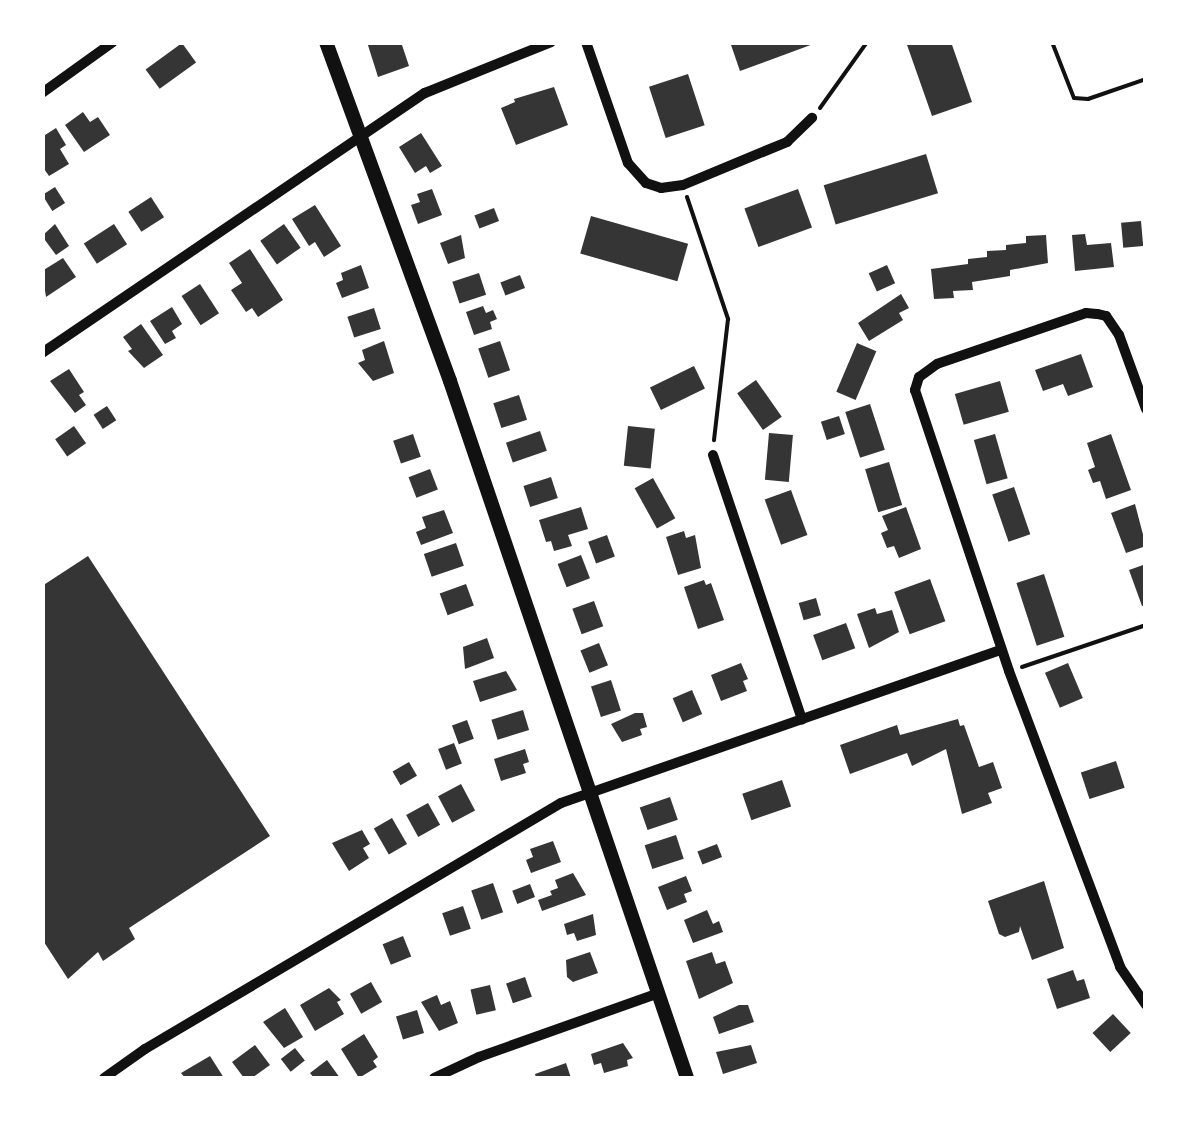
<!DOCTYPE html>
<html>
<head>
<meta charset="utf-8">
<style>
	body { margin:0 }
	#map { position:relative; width:1188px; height:1121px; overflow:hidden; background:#fff; font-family:Montserrat,sans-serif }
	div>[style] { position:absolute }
	.building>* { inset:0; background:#353535; transform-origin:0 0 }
	.path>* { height:4px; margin:-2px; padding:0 2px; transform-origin:2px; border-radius:2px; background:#111 }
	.minor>* { height:10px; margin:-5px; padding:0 5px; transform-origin:5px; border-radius:5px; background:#111 }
	.secondary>* { height:14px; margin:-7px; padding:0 7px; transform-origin:7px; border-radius:7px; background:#111 }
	span { translate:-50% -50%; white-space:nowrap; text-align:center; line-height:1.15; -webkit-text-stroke:8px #fff; paint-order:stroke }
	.frame { position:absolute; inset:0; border:45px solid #fff; pointer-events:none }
</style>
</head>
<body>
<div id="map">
	<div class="building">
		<div style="clip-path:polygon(367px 42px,401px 42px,409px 66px,378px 77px)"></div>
		<div style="clip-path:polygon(730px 42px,816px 42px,816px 43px,740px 71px)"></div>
		<div style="clip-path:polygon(906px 42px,951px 42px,972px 102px,932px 116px)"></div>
		<div style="left:182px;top:43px;width:24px;height:45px;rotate:54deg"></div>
		<div style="left:688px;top:74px;width:54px;height:41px;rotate:72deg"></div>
		<div style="clip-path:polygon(554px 87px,568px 125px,516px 145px,501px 108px,515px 102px,514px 99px)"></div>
		<div style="clip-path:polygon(83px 112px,90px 122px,98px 117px,110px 135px,84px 152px,65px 125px)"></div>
		<div style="clip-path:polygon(56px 128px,66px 145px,60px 149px,69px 164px,49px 176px,42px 166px,42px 137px)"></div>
		<div style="clip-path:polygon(421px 133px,442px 166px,430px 173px,426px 166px,415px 173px,399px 147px)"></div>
		<div style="left:926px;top:154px;width:41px;height:107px;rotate:73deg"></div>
		<div style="left:55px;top:187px;width:19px;height:15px;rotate:58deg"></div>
		<div style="clip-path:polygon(432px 189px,442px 215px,418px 224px,411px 205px,420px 202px,417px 194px)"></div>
		<div style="left:798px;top:189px;width:41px;height:57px;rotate:70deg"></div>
		<div style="left:151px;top:197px;width:24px;height:27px;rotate:57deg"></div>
		<div style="clip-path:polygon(315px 205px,341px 246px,324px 257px,315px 242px,309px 246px,292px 219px)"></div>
		<div style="left:494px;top:208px;width:14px;height:21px;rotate:69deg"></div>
		<div style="left:591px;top:216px;width:101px;height:39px;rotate:16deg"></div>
		<div style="left:1141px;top:221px;width:25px;height:20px;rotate:85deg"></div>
		<div style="clip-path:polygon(55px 224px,69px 246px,56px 255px,42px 236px)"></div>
		<div style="left:114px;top:224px;width:24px;height:36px;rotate:57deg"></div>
		<div style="left:284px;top:224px;width:29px;height:29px;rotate:55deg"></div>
		<div style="clip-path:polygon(1085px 234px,1087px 245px,1111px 243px,1114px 267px,1075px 271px,1072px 235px)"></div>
		<div style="clip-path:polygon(461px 235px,465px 258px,448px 264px,440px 243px)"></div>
		<div style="clip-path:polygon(1046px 235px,1048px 263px,1010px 270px,1010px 276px,972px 282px,973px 290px,953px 291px,954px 298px,934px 299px,931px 269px,968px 264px,968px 259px,987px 257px,987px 251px,1006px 250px,1006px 245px,1026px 243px,1026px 236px)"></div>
		<div style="clip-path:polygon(250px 249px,283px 300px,258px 317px,252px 308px,246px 312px,231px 290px,242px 283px,229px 263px)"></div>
		<div style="clip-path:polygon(63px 258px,76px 277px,46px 297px,42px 271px)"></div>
		<div style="clip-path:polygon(361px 265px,369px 288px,342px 298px,336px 283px,343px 280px,341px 273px)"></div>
		<div style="left:887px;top:265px;width:20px;height:20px;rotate:66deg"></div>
		<div style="left:479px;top:273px;width:23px;height:28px;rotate:72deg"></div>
		<div style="left:520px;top:275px;width:14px;height:21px;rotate:69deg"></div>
		<div style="left:200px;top:284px;width:35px;height:22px;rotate:57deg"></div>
		<div style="clip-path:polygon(901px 294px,909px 308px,899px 313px,903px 320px,869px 341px,858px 323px)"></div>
		<div style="clip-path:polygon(483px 306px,486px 313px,493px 310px,497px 319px,490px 322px,492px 329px,474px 335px,466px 312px)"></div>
		<div style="clip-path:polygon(172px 307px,182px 324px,172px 331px,176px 338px,165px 344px,150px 321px)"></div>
		<div style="left:374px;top:308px;width:22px;height:28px;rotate:72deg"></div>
		<div style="clip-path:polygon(141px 324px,163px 355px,144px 368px,128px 351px,132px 349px,123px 337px)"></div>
		<div style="clip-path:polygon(384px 341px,394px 373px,373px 381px,358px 363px,365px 360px,362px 350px)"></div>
		<div style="left:500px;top:341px;width:31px;height:23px;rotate:71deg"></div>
		<div style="left:857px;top:343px;width:21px;height:53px;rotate:23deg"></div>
		<div style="clip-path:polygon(1081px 354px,1093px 387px,1068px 396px,1063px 384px,1043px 391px,1035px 370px)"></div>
		<div style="left:694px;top:366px;width:25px;height:49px;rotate:64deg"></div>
		<div style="clip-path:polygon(69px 369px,84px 392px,79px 395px,86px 405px,75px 413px,50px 381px)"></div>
		<div style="left:756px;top:380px;width:45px;height:23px;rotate:55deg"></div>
		<div style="left:1000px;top:381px;width:32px;height:47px;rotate:74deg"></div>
		<div style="left:519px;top:395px;width:26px;height:27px;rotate:72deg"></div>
		<div style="left:870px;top:404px;width:48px;height:26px;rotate:72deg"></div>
		<div style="left:107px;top:406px;width:17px;height:16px;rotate:57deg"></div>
		<div style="left:839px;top:416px;width:19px;height:19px;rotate:72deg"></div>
		<div style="left:74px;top:426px;width:21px;height:23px;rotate:55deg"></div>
		<div style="left:628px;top:426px;width:27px;height:40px;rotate:6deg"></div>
		<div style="left:540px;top:431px;width:21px;height:36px;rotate:71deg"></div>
		<div style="left:769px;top:433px;width:24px;height:47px;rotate:5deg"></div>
		<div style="left:413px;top:434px;width:24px;height:21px;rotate:71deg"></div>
		<div style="left:995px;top:434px;width:46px;height:22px;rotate:74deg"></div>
		<div style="clip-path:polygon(1111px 434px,1131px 490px,1106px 499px,1100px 481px,1093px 483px,1088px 470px,1095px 467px,1087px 443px)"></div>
		<div style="left:889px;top:462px;width:45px;height:25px;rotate:73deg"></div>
		<div style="left:430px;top:469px;width:22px;height:23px;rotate:69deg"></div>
		<div style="left:551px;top:477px;width:22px;height:29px;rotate:72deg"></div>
		<div style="left:653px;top:478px;width:46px;height:21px;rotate:61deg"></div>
		<div style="left:1014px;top:487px;width:50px;height:23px;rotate:71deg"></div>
		<div style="left:791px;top:490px;width:48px;height:28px;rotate:70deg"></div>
		<div style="clip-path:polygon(1135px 504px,1146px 546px,1126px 553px,1111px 513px)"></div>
		<div style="clip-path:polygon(581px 507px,588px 529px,568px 535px,572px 546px,554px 551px,551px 541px,546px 542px,539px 520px)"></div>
		<div style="clip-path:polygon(906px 507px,921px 549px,899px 558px,894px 546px,887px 548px,881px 533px,888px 530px,882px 516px)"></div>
		<div style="clip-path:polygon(444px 510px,453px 533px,421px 545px,416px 532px,426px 528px,422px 517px)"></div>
		<div style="clip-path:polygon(684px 531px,686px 538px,695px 535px,701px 568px,678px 575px,666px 537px)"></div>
		<div style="left:607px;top:535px;width:23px;height:20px;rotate:70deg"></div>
		<div style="left:456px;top:543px;width:24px;height:34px;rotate:71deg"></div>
		<div style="left:581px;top:555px;width:25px;height:25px;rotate:69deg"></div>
		<div style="clip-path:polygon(88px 556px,270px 836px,129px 928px,135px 939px,103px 961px,98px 952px,68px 979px,42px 939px,42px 586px)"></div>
		<div style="clip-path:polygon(1146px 564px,1146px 605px,1142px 606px,1129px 570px)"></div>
		<div style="left:1044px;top:574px;width:66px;height:29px;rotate:72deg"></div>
		<div style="left:930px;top:579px;width:45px;height:38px;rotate:70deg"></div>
		<div style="clip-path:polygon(704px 580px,706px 585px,711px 583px,724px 620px,698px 629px,684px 587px)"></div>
		<div style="left:466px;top:584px;width:23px;height:28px;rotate:70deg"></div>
		<div style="left:816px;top:598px;width:18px;height:18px;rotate:74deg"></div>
		<div style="left:594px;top:601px;width:27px;height:23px;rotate:70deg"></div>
		<div style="clip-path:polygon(875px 608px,877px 614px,892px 610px,899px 632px,869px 648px,857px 614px)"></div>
		<div style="left:846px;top:623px;width:27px;height:35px;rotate:70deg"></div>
		<div style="clip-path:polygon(487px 638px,494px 658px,465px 669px,463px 647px)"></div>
		<div style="left:599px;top:643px;width:24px;height:20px;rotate:68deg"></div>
		<div style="clip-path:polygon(741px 663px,748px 679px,743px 681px,747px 691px,721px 701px,711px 675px)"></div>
		<div style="left:1068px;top:663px;width:38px;height:25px;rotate:67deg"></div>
		<div style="clip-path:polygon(506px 671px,517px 690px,480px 702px,473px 681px)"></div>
		<div style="left:611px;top:680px;width:32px;height:21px;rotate:72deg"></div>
		<div style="left:692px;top:690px;width:26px;height:21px;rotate:67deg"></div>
		<div style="left:523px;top:710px;width:21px;height:33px;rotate:73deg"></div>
		<div style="clip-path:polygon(635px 713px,643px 713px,647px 727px,640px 729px,642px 735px,622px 742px,611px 724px)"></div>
		<div style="clip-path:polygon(958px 719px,960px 726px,964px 725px,979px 767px,993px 762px,1002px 788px,988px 793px,992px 803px,962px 814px,946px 749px,912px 766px,907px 753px,850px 774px,840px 745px,897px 725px,900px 735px)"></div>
		<div style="left:467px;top:720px;width:20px;height:16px;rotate:70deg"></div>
		<div style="left:454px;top:743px;width:22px;height:17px;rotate:69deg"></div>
		<div style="clip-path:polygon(525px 749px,529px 762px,523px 764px,526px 773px,501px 781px,494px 759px)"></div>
		<div style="left:1116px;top:761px;width:28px;height:37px;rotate:72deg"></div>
		<div style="left:409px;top:762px;width:16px;height:19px;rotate:60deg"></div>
		<div style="left:782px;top:780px;width:28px;height:42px;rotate:71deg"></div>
		<div style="left:461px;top:784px;width:30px;height:26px;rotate:62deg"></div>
		<div style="left:670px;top:797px;width:24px;height:32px;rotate:71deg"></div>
		<div style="left:428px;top:803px;width:25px;height:25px;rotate:61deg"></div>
		<div style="left:392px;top:818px;width:30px;height:21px;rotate:60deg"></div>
		<div style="clip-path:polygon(362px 830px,370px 844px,363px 848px,369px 858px,349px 871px,332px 843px)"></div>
		<div style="left:676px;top:835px;width:25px;height:33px;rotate:72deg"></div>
		<div style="clip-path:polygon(553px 841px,561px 862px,531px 873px,526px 860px,533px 857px,530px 849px)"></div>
		<div style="left:717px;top:844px;width:14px;height:21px;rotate:69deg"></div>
		<div style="clip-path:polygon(573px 873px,586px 895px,542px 911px,538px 900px,552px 895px,550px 891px,558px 888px,555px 880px)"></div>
		<div style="clip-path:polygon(686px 876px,692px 891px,684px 894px,687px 902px,667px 910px,658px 887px)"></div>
		<div style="clip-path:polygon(1044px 881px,1064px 948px,1032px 960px,1020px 926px,1019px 932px,1005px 937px,999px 934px,988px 901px)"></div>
		<div style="left:493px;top:883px;width:31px;height:23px;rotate:71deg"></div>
		<div style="left:530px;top:884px;width:14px;height:19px;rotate:69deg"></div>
		<div style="left:463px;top:906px;width:24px;height:22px;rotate:71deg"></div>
		<div style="clip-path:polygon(707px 910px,713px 924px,719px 921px,723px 932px,693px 943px,684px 920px)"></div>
		<div style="clip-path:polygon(593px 914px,596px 935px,577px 941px,574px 933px,567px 935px,564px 924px)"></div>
		<div style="left:403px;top:936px;width:22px;height:22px;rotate:68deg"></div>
		<div style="clip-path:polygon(590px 952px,598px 973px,573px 982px,567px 977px,566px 960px)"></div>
		<div style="clip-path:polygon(712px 952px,716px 964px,725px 961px,733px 983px,699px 999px,686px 961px)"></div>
		<div style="clip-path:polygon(1073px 970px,1077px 981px,1084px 979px,1090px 998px,1057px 1009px,1047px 979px)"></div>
		<div style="left:525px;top:977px;width:21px;height:20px;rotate:71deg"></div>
		<div style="left:371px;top:982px;width:23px;height:24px;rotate:61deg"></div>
		<div style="left:490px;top:985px;width:26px;height:20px;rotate:77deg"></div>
		<div style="clip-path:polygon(329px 988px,341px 1000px,337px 1002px,344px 1014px,315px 1031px,300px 1005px)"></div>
		<div style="clip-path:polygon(437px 995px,441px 1005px,450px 1001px,458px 1023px,439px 1031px,421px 1002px)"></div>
		<div style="clip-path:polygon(739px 1005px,748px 1005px,754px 1022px,719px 1034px,713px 1017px)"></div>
		<div style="clip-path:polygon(285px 1008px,303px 1037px,284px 1048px,263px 1022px)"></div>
		<div style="left:417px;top:1010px;width:24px;height:22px;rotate:73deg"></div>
		<div style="left:1113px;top:1014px;width:26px;height:28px;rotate:47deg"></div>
		<div style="clip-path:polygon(364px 1034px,378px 1057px,373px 1061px,377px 1067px,359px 1078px,341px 1049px)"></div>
		<div style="clip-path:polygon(623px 1043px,633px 1058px,627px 1060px,628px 1066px,604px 1073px,601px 1063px,594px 1065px,591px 1054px)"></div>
		<div style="clip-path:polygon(255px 1045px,270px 1065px,252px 1078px,244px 1078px,232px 1062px)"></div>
		<div style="clip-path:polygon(751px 1045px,757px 1063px,723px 1074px,716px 1052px)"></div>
		<div style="left:295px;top:1048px;width:16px;height:18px;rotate:52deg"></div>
		<div style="clip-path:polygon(210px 1056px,224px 1078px,185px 1078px,181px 1073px)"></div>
		<div style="clip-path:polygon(327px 1060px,340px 1078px,314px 1078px,310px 1073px)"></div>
		<div style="clip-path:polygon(566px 1063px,571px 1078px,536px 1078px,535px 1074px)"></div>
	</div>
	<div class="path">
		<div style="left:1052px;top:42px;width:60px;rotate:68.6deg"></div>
		<div style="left:1074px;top:98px;width:14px;rotate:4deg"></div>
		<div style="left:1088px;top:99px;width:61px;rotate:-19deg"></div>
		<div style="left:820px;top:108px;width:81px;rotate:-54.5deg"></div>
		<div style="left:687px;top:197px;width:129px;rotate:71.4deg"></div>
		<div style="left:728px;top:319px;width:122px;rotate:96.6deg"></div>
		<div style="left:1022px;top:667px;width:131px;rotate:-18.7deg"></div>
	</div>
	<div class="minor">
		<div style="left:586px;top:42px;width:128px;rotate:70.9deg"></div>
		<div style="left:628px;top:163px;width:27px;rotate:48deg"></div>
		<div style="left:646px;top:183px;width:16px;rotate:18deg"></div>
		<div style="left:661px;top:188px;width:22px;rotate:-8deg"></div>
		<div style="left:683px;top:185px;width:113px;rotate:-22.5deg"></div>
		<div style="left:787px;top:142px;width:35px;rotate:-44deg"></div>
		<div style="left:42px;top:93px;width:87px;rotate:-35.7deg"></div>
		<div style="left:42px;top:353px;width:463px;rotate:-34.2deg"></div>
		<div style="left:425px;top:93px;width:136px;rotate:-22deg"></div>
		<div style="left:1146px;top:409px;width:79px;rotate:-110deg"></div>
		<div style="left:1119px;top:335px;width:23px;rotate:-124deg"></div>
		<div style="left:1106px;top:316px;width:9px;rotate:-167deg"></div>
		<div style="left:1097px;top:314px;width:11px;rotate:-175deg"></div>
		<div style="left:1086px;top:313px;width:157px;rotate:161.1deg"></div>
		<div style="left:937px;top:364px;width:22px;rotate:144deg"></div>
		<div style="left:919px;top:377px;width:14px;rotate:107deg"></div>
		<div style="left:915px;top:390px;width:296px;rotate:71.5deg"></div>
		<div style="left:1009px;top:671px;width:316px;rotate:69.4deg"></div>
		<div style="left:1120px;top:967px;width:46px;rotate:55.6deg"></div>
		<div style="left:713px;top:455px;width:279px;rotate:71.4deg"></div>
		<div style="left:104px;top:1078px;width:50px;rotate:-35.3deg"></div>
		<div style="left:145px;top:1049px;width:483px;rotate:-30.6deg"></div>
		<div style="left:561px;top:803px;width:466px;rotate:-19.2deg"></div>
		<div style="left:434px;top:1078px;width:50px;rotate:-25deg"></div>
		<div style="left:479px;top:1057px;width:191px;rotate:-19.6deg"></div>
	</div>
	<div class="secondary">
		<div style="left:326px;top:42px;width:361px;rotate:69.9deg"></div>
		<div style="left:450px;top:381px;width:736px;rotate:71.22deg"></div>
	</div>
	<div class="frame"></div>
</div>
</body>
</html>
